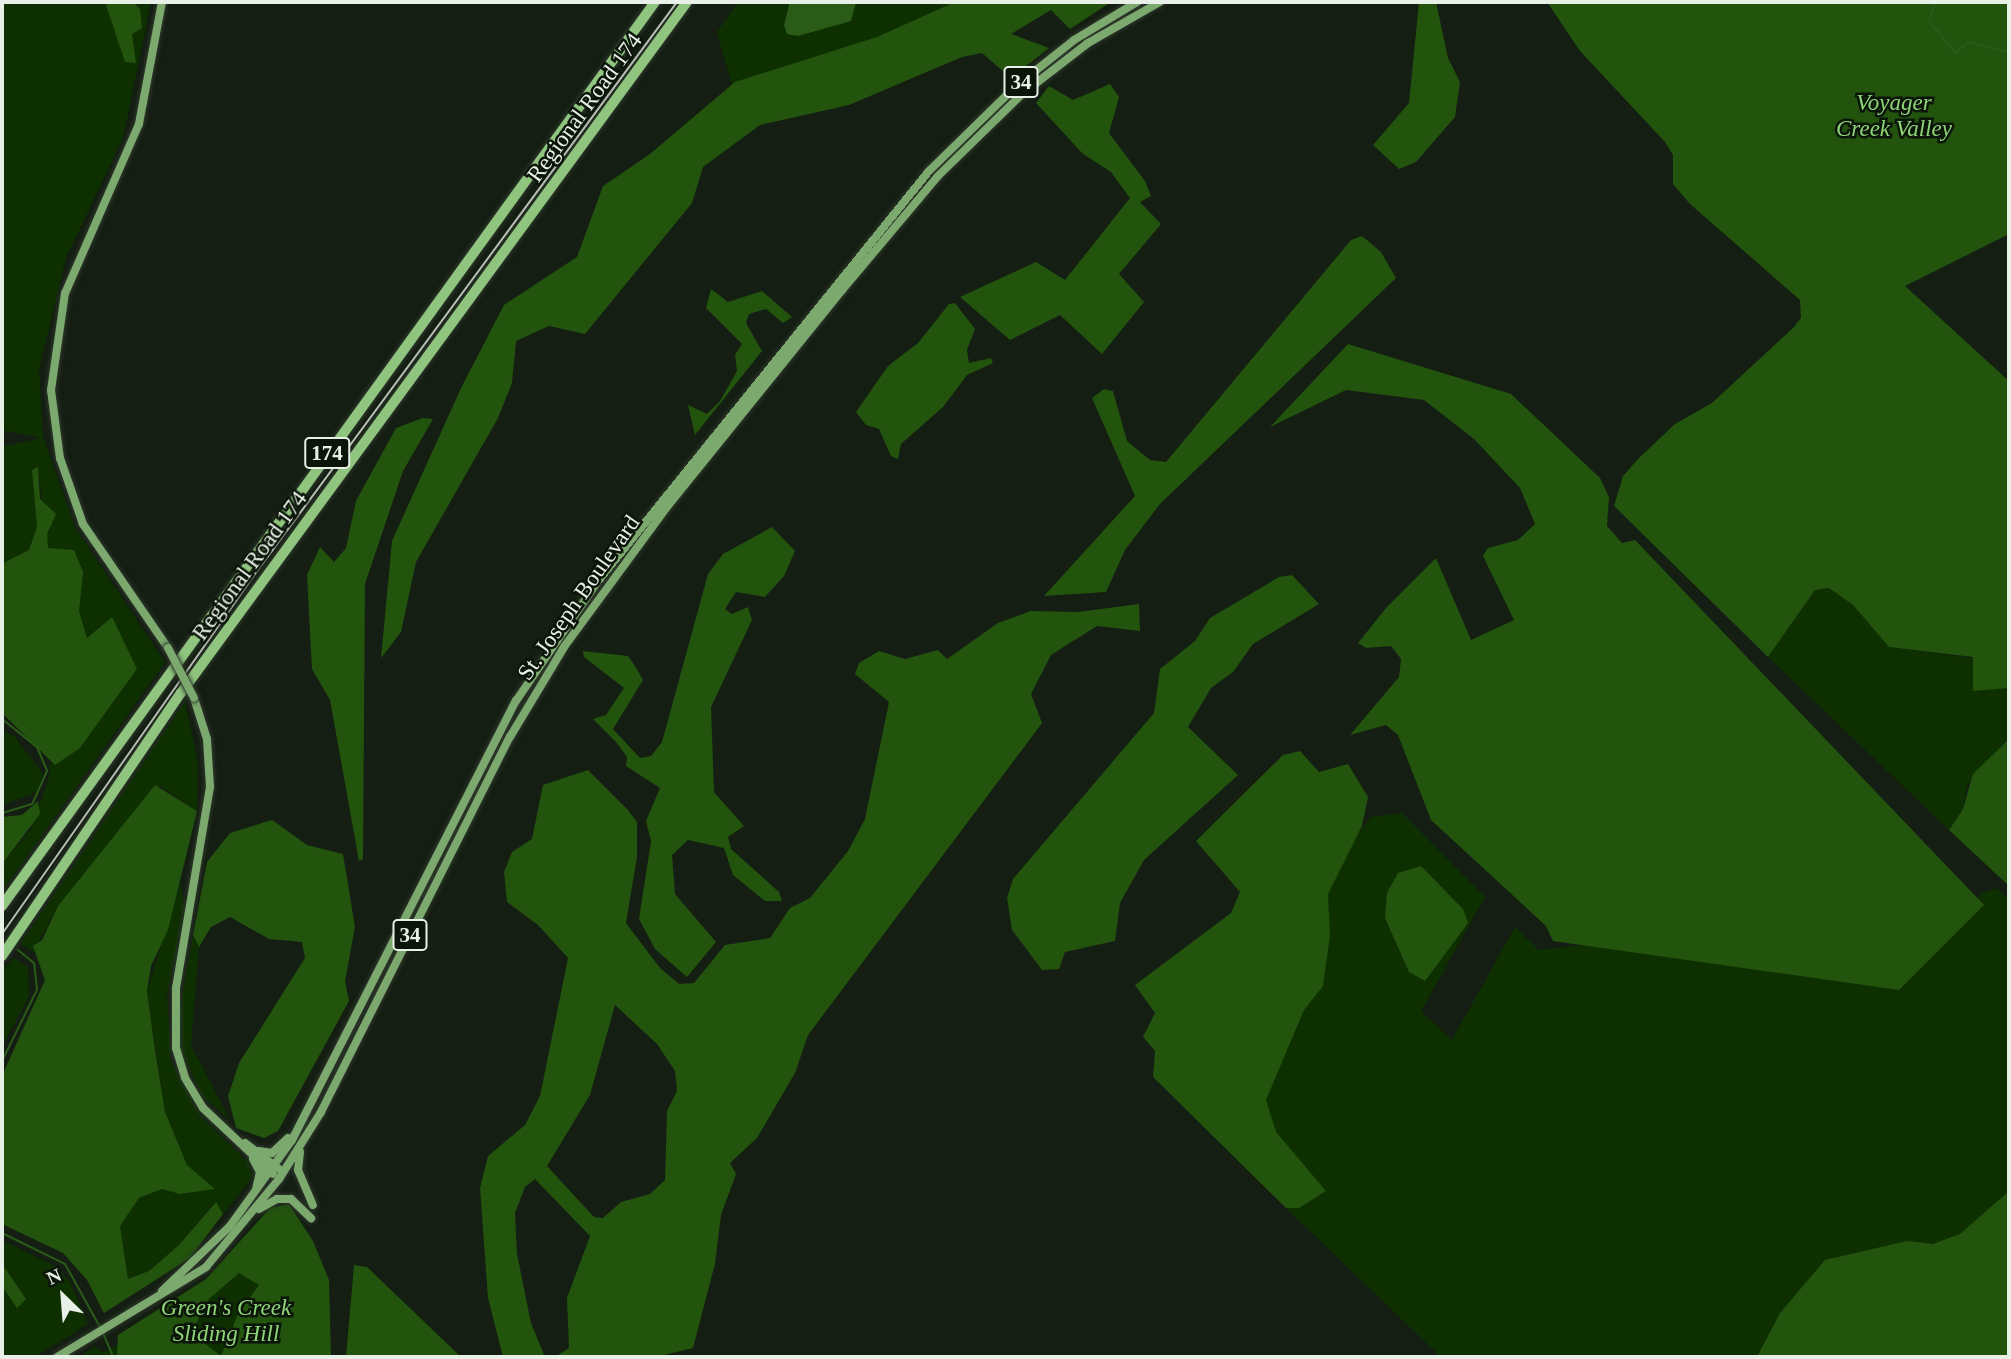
<!DOCTYPE html>
<html>
<head>
<meta charset="utf-8">
<style>
	body { margin:0 }
	#map { position:relative; width:2011px; height:1359px; overflow:hidden; background:#141e12; font-family:Georgia,serif }
	div>[style] { position:absolute }
	.green>* { inset:0; background:#0e3001 }
	.forest>* { inset:0; background:#22540d }
	.water>* { inset:0; background:#2a5c18 }
	.stream>* { height:2px; margin:-1px; padding:0 1px; transform-origin:1px; border-radius:1px; background:#2a5c18 }
	.roads { filter:drop-shadow(0 0 2px #2e372c) drop-shadow(0 0 2px #2e372c) }
	.primary>* { height:8px; margin:-4px; padding:0 4px; transform-origin:4px; border-radius:4px; background:#7ca96e }
	.motorway>* { height:10px; margin:-5px; padding:0 5px; transform-origin:5px; border-radius:5px; background:#8fc57e }
	.tram>* { height:2px; margin:-1px; padding:0 1px; transform-origin:1px; border-radius:1px; background:#b6beb4 }
	.bridges { filter:drop-shadow(0 0 2px #2e372c) drop-shadow(0 0 2px #2e372c) }
	.primary-bridge>* { height:8px; margin:-4px; padding:0 4px; transform-origin:4px; border-radius:4px; background:#7ca96e }
	span { translate:-50% -50%; white-space:nowrap; text-align:center; line-height:1.15; -webkit-text-stroke:5px #0c1509; paint-order:stroke }
	.shield-label span { padding:2px 5px; background:#0c1509; border:2px solid; border-radius:5px; -webkit-text-stroke-width:0 }
	.shield-label { font-size:21px; color:#e9f0e7; font-weight:700 }
	.park-label { font-size:23px; color:#8ed578; font-style:italic }
	.street-label { font-size:23px; color:#e9f0e7 }
	.frame { position:absolute; inset:0; border:4px solid #e9f0e7; pointer-events:none }
	.north { position:absolute; left:28px; top:1261px; width:70px; height:70px; -webkit-text-stroke:5px #0c1509; paint-order:stroke; rotate:335deg; font-size:19px; font-weight:700; line-height:28px; text-align:center; color:#e9f0e7 }
	.north::after { content:''; display:block; margin:auto; width:24px; height:32px; background:#e9f0e7; clip-path:polygon(50% 0,100% 100%,50% 72%,0 100%) }
</style>
</head>
<body>
<div id="map">
	<div class="green">
		<div style="clip-path:polygon(2px 2px,105px 2px,121px 48px,136px 63px,132px 34px,140px 9px,133px 2px,151px 2px,123px 138px,66px 258px,39px 370px,43px 437px,76px 529px,165px 662px,2px 892px,2px 864px,32px 828px,50px 775px,49px 764px,80px 748px,137px 669px,111px 617px,87px 638px,79px 611px,83px 572px,48px 548px,38px 468px,32px 470px,37px 527px,29px 550px,5px 562px,2px 570px,2px 447px,41px 438px,2px 430px)"></div>
		<div style="clip-path:polygon(738px 2px,990px 2px,735px 95px,717px 32px)"></div>
		<div style="clip-path:polygon(1829px 588px,1853px 605px,1889px 647px,1973px 658px,1974px 690px,2009px 688px,2009px 739px,1967px 786px,1963px 809px,1949px 830px,1768px 657px,1815px 590px)"></div>
		<div style="clip-path:polygon(185px 701px,198px 763px,197px 811px,160px 786px,58px 906px,33px 952px,20px 944px)"></div>
		<div style="clip-path:polygon(2px 730px,15px 737px,43px 774px,37px 792px,2px 805px)"></div>
		<div style="clip-path:polygon(1402px 813px,1485px 897px,1421px 1011px,1452px 1040px,1515px 927px,1539px 950px,1673px 935px,1917px 952px,1983px 893px,1996px 888px,2009px 900px,2009px 1207px,1776px 1357px,1441px 1357px,1286px 1208px,1313px 1194px,1268px 1134px,1264px 1081px,1330px 870px,1371px 817px)"></div>
		<div style="clip-path:polygon(181px 882px,184px 911px,167px 996px,171px 1061px,200px 1115px,249px 1163px,253px 1177px,223px 1214px,215px 1202px,179px 1245px,149px 1271px,128px 1279px,120px 1226px,139px 1198px,162px 1189px,180px 1194px,214px 1189px,187px 1165px,165px 1112px,147px 991px)"></div>
		<div style="clip-path:polygon(193px 935px,199px 947px,191px 1045px,230px 1120px,202px 1096px,181px 1051px,180px 1008px)"></div>
		<div style="clip-path:polygon(14px 958px,28px 967px,29px 996px,2px 1047px,2px 970px)"></div>
		<div style="clip-path:polygon(267px 1221px,256px 1357px,78px 1357px,95px 1347px,103px 1352px,166px 1323px)"></div>
		<div style="clip-path:polygon(2px 1240px,57px 1267px,70px 1282px,88px 1324px,35px 1357px,2px 1357px)"></div>
	</div>
	<div class="forest">
		<div style="clip-path:polygon(105px 2px,133px 2px,140px 9px,142px 28px,132px 34px,136px 63px,125px 62px)"></div>
		<div style="clip-path:polygon(955px 2px,1111px 2px,1070px 29px,1051px 10px,1011px 34px,1049px 48px,1011px 78px,982px 53px,962px 57px,849px 105px,760px 125px,703px 167px,692px 203px,585px 334px,549px 326px,516px 341px,512px 383px,498px 418px,416px 562px,401px 632px,381px 658px,392px 541px,461px 388px,504px 305px,577px 257px,603px 186px,650px 154px,735px 82px,877px 37px)"></div>
		<div style="clip-path:polygon(1419px 2px,1436px 2px,1448px 58px,1460px 82px,1455px 117px,1416px 162px,1399px 169px,1373px 145px,1409px 103px)"></div>
		<div style="clip-path:polygon(1547px 2px,2009px 2px,2009px 234px,1905px 286px,2009px 381px,2009px 688px,1973px 691px,1973px 657px,1889px 647px,1853px 605px,1829px 588px,1815px 590px,1768px 657px,1614px 506px,1623px 476px,1638px 459px,1675px 424px,1712px 403px,1793px 328px,1801px 318px,1800px 300px,1690px 204px,1673px 184px,1673px 155px,1665px 142px,1580px 51px)"></div>
		<div style="clip-path:polygon(1110px 84px,1119px 97px,1109px 133px,1145px 181px,1151px 196px,1140px 202px,1161px 224px,1119px 274px,1144px 302px,1102px 354px,1060px 315px,1010px 340px,960px 297px,1036px 262px,1065px 280px,1130px 198px,1111px 172px,1083px 154px,1036px 103px,1049px 86px,1073px 100px)"></div>
		<div style="clip-path:polygon(1362px 236px,1381px 252px,1396px 278px,1160px 504px,1125px 550px,1106px 592px,1044px 596px,1135px 496px,1092px 398px,1104px 389px,1113px 391px,1127px 441px,1150px 460px,1166px 462px,1351px 240px)"></div>
		<div style="clip-path:polygon(711px 289px,728px 302px,762px 291px,792px 317px,783px 323px,766px 309px,749px 314px,746px 323px,762px 351px,695px 435px,688px 405px,707px 414px,720px 401px,737px 371px,735px 355px,742px 344px,706px 308px)"></div>
		<div style="clip-path:polygon(955px 303px,975px 329px,967px 350px,969px 363px,991px 358px,993px 363px,967px 375px,943px 407px,901px 444px,898px 459px,891px 456px,879px 429px,866px 425px,856px 412px,888px 366px,918px 343px,949px 304px)"></div>
		<div style="clip-path:polygon(1348px 344px,1511px 394px,1600px 478px,1609px 497px,1607px 526px,1622px 543px,1635px 540px,1984px 905px,1899px 990px,1553px 941px,1546px 926px,1431px 820px,1398px 735px,1386px 725px,1350px 735px,1399px 677px,1401px 659px,1391px 646px,1366px 648px,1358px 643px,1386px 608px,1436px 558px,1471px 640px,1514px 620px,1483px 556px,1488px 548px,1518px 540px,1535px 524px,1520px 488px,1474px 439px,1424px 400px,1346px 390px,1270px 427px)"></div>
		<div style="clip-path:polygon(423px 418px,433px 419px,403px 471px,365px 584px,363px 859px,359px 861px,330px 700px,312px 669px,307px 575px,320px 547px,334px 562px,346px 548px,356px 501px,396px 428px)"></div>
		<div style="clip-path:polygon(38px 467px,40px 499px,56px 514px,47px 534px,48px 548px,74px 550px,83px 572px,79px 611px,87px 638px,112px 617px,137px 669px,80px 748px,55px 765px,2px 713px,2px 570px,5px 562px,29px 550px,37px 527px,32px 470px)"></div>
		<div style="clip-path:polygon(772px 527px,795px 551px,784px 576px,765px 597px,736px 592px,725px 609px,732px 614px,748px 607px,752px 620px,711px 707px,714px 792px,744px 826px,728px 837px,731px 849px,779px 892px,782px 901px,765px 901px,733px 875px,724px 848px,688px 840px,672px 855px,675px 894px,716px 942px,687px 977px,655px 949px,639px 919px,651px 841px,646px 821px,660px 788px,626px 766px,627px 757px,616px 742px,593px 719px,606px 715px,624px 688px,584px 657px,583px 651px,628px 656px,635px 666px,643px 680px,613px 729px,640px 758px,651px 756px,662px 742px,708px 574px,723px 554px)"></div>
		<div style="clip-path:polygon(1292px 575px,1319px 604px,1253px 644px,1233px 672px,1211px 688px,1188px 727px,1238px 775px,1144px 860px,1120px 903px,1115px 941px,1065px 952px,1059px 969px,1042px 970px,1012px 930px,1007px 898px,1013px 879px,1154px 713px,1160px 669px,1195px 641px,1210px 618px,1279px 577px)"></div>
		<div style="clip-path:polygon(evenodd,1139px 604px,1140px 631px,1097px 626px,1051px 655px,1031px 694px,1042px 723px,808px 1035px,795px 1073px,757px 1138px,730px 1163px,736px 1174px,721px 1215px,715px 1264px,693px 1348px,656px 1357px,555px 1357px,569px 1348px,567px 1298px,590px 1236px,535px 1179px,525px 1187px,515px 1213px,517px 1254px,531px 1323px,545px 1357px,503px 1357px,488px 1298px,480px 1188px,488px 1156px,525px 1125px,540px 1096px,568px 958px,538px 925px,507px 902px,504px 872px,512px 852px,532px 839px,543px 785px,588px 770px,628px 810px,637px 822px,637px 857px,626px 923px,660px 968px,679px 984px,694px 983px,725px 945px,770px 938px,790px 908px,810px 898px,848px 851px,865px 819px,889px 702px,855px 674px,859px 663px,879px 651px,905px 659px,938px 650px,947px 659px,998px 623px,1031px 611px,1078px 612px,1139px 604px,615px 1005px,657px 1044px,675px 1071px,677px 1091px,667px 1111px,665px 1180px,650px 1194px,621px 1202px,603px 1218px,594px 1217px,547px 1166px,590px 1095px,615px 1005px)"></div>
		<div style="clip-path:polygon(2009px 739px,2009px 886px,1949px 830px,1963px 809px,1973px 774px)"></div>
		<div style="clip-path:polygon(1300px 751px,1319px 772px,1348px 764px,1368px 797px,1362px 826px,1328px 894px,1330px 935px,1323px 986px,1304px 1010px,1266px 1100px,1276px 1132px,1326px 1191px,1299px 1208px,1286px 1208px,1153px 1077px,1155px 1051px,1143px 1037px,1155px 1013px,1135px 985px,1231px 913px,1240px 892px,1196px 841px,1283px 755px)"></div>
		<div style="clip-path:polygon(155px 785px,197px 811px,168px 930px,151px 966px,147px 991px,155px 1050px,165px 1112px,187px 1165px,215px 1189px,180px 1194px,162px 1189px,139px 1198px,120px 1226px,128px 1279px,149px 1271px,179px 1245px,216px 1202px,223px 1214px,190px 1258px,104px 1313px,87px 1280px,63px 1253px,2px 1224px,2px 1076px,45px 980px,33px 946px,42px 940px,58px 906px)"></div>
		<div style="clip-path:polygon(38px 801px,40px 814px,2px 864px,2px 817px,22px 815px)"></div>
		<div style="clip-path:polygon(272px 820px,307px 845px,343px 854px,355px 927px,345px 981px,349px 1001px,278px 1131px,264px 1138px,236px 1128px,228px 1096px,239px 1063px,305px 958px,302px 942px,269px 939px,230px 917px,211px 927px,199px 947px,193px 935px,207px 862px,230px 833px)"></div>
		<div style="clip-path:polygon(1421px 866px,1463px 909px,1468px 923px,1425px 981px,1409px 972px,1385px 918px,1387px 893px,1398px 873px)"></div>
		<div style="clip-path:polygon(2009px 1191px,2009px 1357px,1757px 1357px,1780px 1313px,1825px 1260px,1907px 1241px,1933px 1244px,1960px 1234px)"></div>
		<div style="clip-path:polygon(evenodd,289px 1204px,313px 1241px,329px 1280px,331px 1357px,117px 1357px,118px 1335px,206px 1279px,270px 1208px,289px 1204px,239px 1273px,259px 1285px,238px 1314px,221px 1356px,191px 1333px,209px 1299px,239px 1273px)"></div>
		<div style="clip-path:polygon(2px 1264px,26px 1299px,17px 1308px,2px 1286px)"></div>
		<div style="clip-path:polygon(354px 1265px,367px 1267px,461px 1357px,346px 1357px)"></div>
	</div>
	<div class="water">
		<div style="clip-path:polygon(790px 2px,856px 2px,851px 21px,798px 36px,787px 34px,784px 25px)"></div>
	</div>
	<div class="stream">
		<div style="left:1935px;top:2px;width:21px;rotate:107deg"></div>
		<div style="left:1929px;top:22px;width:41px;rotate:48.9deg"></div>
		<div style="left:1956px;top:53px;width:16px;rotate:-43deg"></div>
		<div style="left:1968px;top:42px;width:42px;rotate:13.7deg"></div>
		<div style="left:2px;top:719px;width:45px;rotate:38.7deg"></div>
		<div style="left:37px;top:747px;width:26px;rotate:67deg"></div>
		<div style="left:47px;top:771px;width:36px;rotate:114deg"></div>
		<div style="left:32px;top:804px;width:31px;rotate:163deg"></div>
		<div style="left:2px;top:1061px;width:79px;rotate:-63.8deg"></div>
		<div style="left:37px;top:990px;width:27px;rotate:-96deg"></div>
		<div style="left:34px;top:963px;width:21px;rotate:-141deg"></div>
		<div style="left:2px;top:1233px;width:70px;rotate:26.2deg"></div>
		<div style="left:65px;top:1264px;width:72px;rotate:60.9deg"></div>
		<div style="left:103px;top:1333px;width:26px;rotate:67deg"></div>
	</div>
	<div class="roads">
		<div class="primary">
			<div style="left:162px;top:2px;width:124px;rotate:100.7deg"></div>
			<div style="left:139px;top:124px;width:184px;rotate:113.6deg"></div>
			<div style="left:65px;top:293px;width:98px;rotate:98.2deg"></div>
			<div style="left:51px;top:390px;width:69px;rotate:82.5deg"></div>
			<div style="left:60px;top:458px;width:70px;rotate:70.8deg"></div>
			<div style="left:83px;top:524px;width:150px;rotate:55.6deg"></div>
			<div style="left:194px;top:698px;width:43px;rotate:72.4deg"></div>
			<div style="left:207px;top:739px;width:48px;rotate:86.4deg"></div>
			<div style="left:210px;top:787px;width:204px;rotate:99.6deg"></div>
			<div style="left:176px;top:988px;width:60px;rotate:90deg"></div>
			<div style="left:176px;top:1048px;width:31px;rotate:73deg"></div>
			<div style="left:185px;top:1078px;width:35px;rotate:59deg"></div>
			<div style="left:203px;top:1108px;width:96px;rotate:43.3deg"></div>
			<div style="left:245px;top:1143px;width:43px;rotate:37.4deg"></div>
			<div style="left:259px;top:1151px;width:13px;rotate:9deg"></div>
			<div style="left:272px;top:1153px;width:22px;rotate:-43deg"></div>
			<div style="left:300px;top:1152px;width:18px;rotate:96deg"></div>
			<div style="left:298px;top:1170px;width:38px;rotate:67deg"></div>
			<div style="left:253px;top:1159px;width:15px;rotate:62deg"></div>
			<div style="left:260px;top:1172px;width:17px;rotate:103deg"></div>
			<div style="left:259px;top:1209px;width:21px;rotate:-29deg"></div>
			<div style="left:277px;top:1199px;width:14px"></div>
			<div style="left:291px;top:1199px;width:28px;rotate:44deg"></div>
			<div style="left:162px;top:1291px;width:94px;rotate:-43.7deg"></div>
			<div style="left:230px;top:1226px;width:106px;rotate:-54.2deg"></div>
			<div style="left:292px;top:1140px;width:493px;rotate:-63deg"></div>
			<div style="left:516px;top:701px;width:145px;rotate:-55.7deg"></div>
			<div style="left:598px;top:581px;width:527px;rotate:-51.09deg"></div>
			<div style="left:929px;top:171px;width:120px;rotate:-44.3deg"></div>
			<div style="left:1015px;top:87px;width:75px;rotate:-38.5deg"></div>
			<div style="left:1074px;top:40px;width:74px;rotate:-31.1deg"></div>
			<div style="left:57px;top:1357px;width:174px;rotate:-31.1deg"></div>
			<div style="left:206px;top:1267px;width:114px;rotate:-50.3deg"></div>
			<div style="left:279px;top:1179px;width:79px;rotate:-57.9deg"></div>
			<div style="left:321px;top:1112px;width:420px;rotate:-63.3deg"></div>
			<div style="left:510px;top:737px;width:105px;rotate:-59deg"></div>
			<div style="left:564px;top:647px;width:174px;rotate:-53.7deg"></div>
			<div style="left:667px;top:507px;width:279px;rotate:-51.1deg"></div>
			<div style="left:842px;top:290px;width:148px;rotate:-49.9deg"></div>
			<div style="left:937px;top:177px;width:119px;rotate:-44.3deg"></div>
			<div style="left:1022px;top:94px;width:83px;rotate:-37.7deg"></div>
			<div style="left:1088px;top:43px;width:83px;rotate:-29.7deg"></div>
		</div>
		<div class="motorway">
			<div style="left:2px;top:906px;width:1115px;rotate:-54.16deg"></div>
			<div style="left:2px;top:956px;width:318px;rotate:-55.8deg"></div>
			<div style="left:181px;top:693px;width:856px;rotate:-53.79deg"></div>
		</div>
	</div>
	<div class="tram">
		<div style="left:2px;top:934px;width:440px;rotate:-54.9deg"></div>
		<div style="left:255px;top:574px;width:711px;rotate:-53.58deg"></div>
	</div>
	<div class="bridges">
		<div class="primary-bridge">
			<div style="left:168px;top:648px;width:56px;rotate:62.5deg"></div>
		</div>
	</div>
	<div class="shield-label">
		<span style="left:1021px;top:82px">34</span>
		<span style="left:327px;top:453px">174</span>
		<span style="left:410px;top:935px">34</span>
	</div>
	<div class="park-label">
		<span style="left:1894px;top:116px">Voyager<br>Creek Valley</span>
		<span style="left:226px;top:1321px">Green's Creek<br>Sliding Hill</span>
	</div>
	<div class="street-label">
		<span style="left:585px;top:108px;rotate:-54deg">Regional Road 174</span>
		<span style="left:250px;top:566px;rotate:-54deg">Regional Road 174</span>
		<span style="left:579px;top:598px;rotate:-55deg">St. Joseph Boulevard</span>
	</div>
	<div class="frame"></div>
	<div class="north">N</div>
</div>
</body>
</html>
